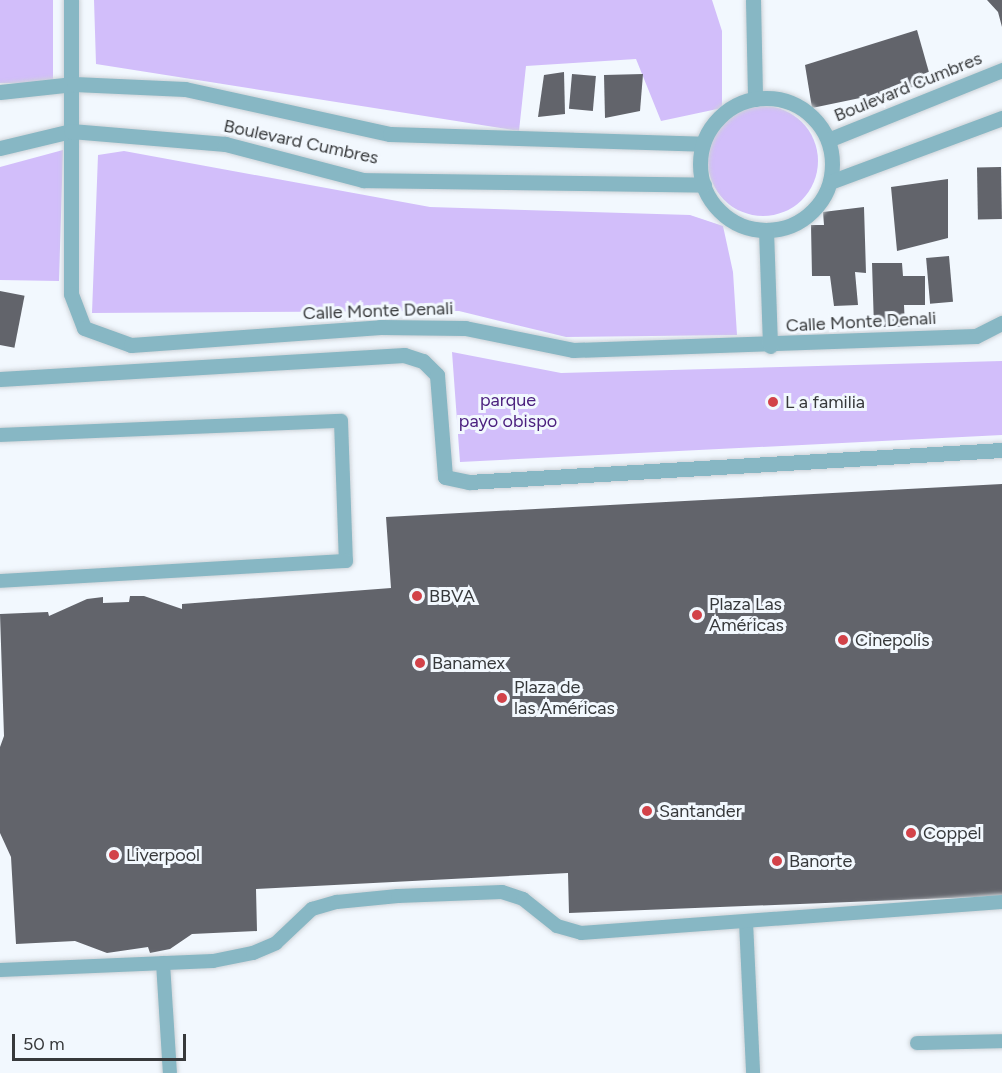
<!DOCTYPE html>
<html>
<head>
<meta charset="utf-8">
<style>
	body { margin:0 }
	#map { position:relative; width:1002px; height:1073px; overflow:hidden; background:#f2f8fe; font-family:Figtree,sans-serif }
	div>[style] { position:absolute }
	.green>* { inset:0; background:#d2befa; transform-origin:0 0 }
	.round { border-radius:50% }
	.building>* { inset:0; background:#62646b; transform-origin:0 0 }
	.roads { filter:drop-shadow(0 0 2px #cdd2d7) drop-shadow(0 0 2px #cdd2d7) }
	.lane>* { height:14px; margin:-7px; padding:0 7px; transform-origin:7px; border-radius:7px; background:#87b7c4 }
	.street>* { height:15px; margin:-7.5px; padding:0 7.5px; transform-origin:7.5px; border-radius:7.5px; background:#87b7c4 }
	.street>.ring { margin:-7.5px; padding:0; box-sizing:content-box; background:none; border:15px solid #87b7c4; border-radius:50% }
	.dots>* { width:16px; height:16px; translate:-50% -50%; box-sizing:border-box; border:3px solid #f2f8fe; border-radius:50% }
	span { translate:-50% -50%; white-space:nowrap; text-align:center; line-height:1.15; -webkit-text-stroke:6px #f2f8fe; paint-order:stroke }
	.street-label { font-size:18px; color:#37393b }
	.park-label { font-size:18px; color:#4c217f }
	.poi-label { font-size:18px; color:#37393b }
	.left { translate:0 -50%; text-align:left }
	.scale { position:absolute; left:12px; top:1034px; width:174px; height:27px; box-sizing:border-box; border:3px solid #37393b; border-top:0; padding-left:8px; font-size:18px; line-height:21px; white-space:nowrap; color:#37393b; -webkit-text-stroke:4px #f2f8fe; paint-order:stroke }
</style>
</head>
<body>
<div id="map">
	<div class="green">
		<div style="left:0;top:0;width:53px;height:83px"></div>
		<div style="clip-path:polygon(94px 0,712px 0,722px 31px,722px 108px,661px 121px,636px 59px,526px 66px,519px 131px,96px 64px)"></div>
		<div class="round" style="left:708px;top:106px;width:110px;height:110px"></div>
		<div style="clip-path:polygon(63px 150px,59px 281px,0 280px,0 167px)"></div>
		<div style="clip-path:polygon(124px 151px,430px 207px,690px 215px,723px 226px,733px 272px,737px 335px,566px 337px,459px 311px,92px 313px,98px 155px)"></div>
		<div style="clip-path:polygon(452px 352px,561px 373px,1002px 361px,1002px 435px,460px 462px)"></div>
	</div>
	<div class="building">
		<div style="clip-path:polygon(987px 0,1002px 0,1002px 27px,998px 12px)"></div>
		<div style="clip-path:polygon(917px 30px,932px 83px,812px 108px,805px 65px)"></div>
		<div style="clip-path:polygon(564px 72px,565px 114px,538px 117px,544px 75px)"></div>
		<div style="left:572px;top:74px;width:24px;height:35px;rotate:5deg"></div>
		<div style="clip-path:polygon(643px 74px,640px 111px,605px 118px,604px 75px)"></div>
		<div style="left:1001px;top:167px;width:52px;height:24px;rotate:89deg"></div>
		<div style="clip-path:polygon(948px 179px,948px 238px,897px 251px,891px 187px)"></div>
		<div style="clip-path:polygon(864px 207px,866px 273px,855px 272px,858px 305px,834px 306px,830px 276px,812px 276px,811px 225px,824px 225px,823px 212px)"></div>
		<div style="left:949px;top:256px;width:46px;height:23px;rotate:85deg"></div>
		<div style="clip-path:polygon(872px 263px,902px 263px,903px 276px,925px 276px,925px 305px,904px 305px,905px 327px,874px 327px)"></div>
		<div style="left:0;top:291px;width:25px;height:53px;rotate:11deg"></div>
		<div style="clip-path:polygon(1002px 484px,1002px 896px,569px 913px,568px 873px,256px 889px,257px 931px,192px 934px,170px 949px,150px 953px,148px 947px,107px 953px,75px 941px,16px 944px,11px 857px,0 833px,0 747px,4px 736px,0 614px,48px 612px,49px 616px,87px 599px,103px 597px,103px 603px,129px 602px,130px 596px,144px 596px,182px 609px,182px 604px,391px 588px,386px 517px)"></div>
	</div>
	<div class="roads">
		<div class="lane">
			<div style="left:0;top:435px;width:341px;rotate:-2.4deg"></div>
			<div style="left:341px;top:421px;width:140px;rotate:88deg"></div>
			<div style="left:346px;top:561px;width:347px;rotate:176.7deg"></div>
			<div style="left:746px;top:922px;width:151px;rotate:87.3deg"></div>
			<div style="left:163px;top:963px;width:110px;rotate:86.4deg"></div>
			<div style="left:0;top:970px;width:213px;rotate:-2.4deg"></div>
			<div style="left:213px;top:961px;width:41px;rotate:-11.3deg"></div>
			<div style="left:253px;top:953px;width:25px;rotate:-23deg"></div>
			<div style="left:276px;top:943px;width:50px;rotate:-43.4deg"></div>
			<div style="left:312px;top:909px;width:26px;rotate:-16deg"></div>
			<div style="left:337px;top:902px;width:61px;rotate:-5.6deg"></div>
			<div style="left:398px;top:896px;width:104px;rotate:-2.2deg"></div>
			<div style="left:502px;top:892px;width:22px;rotate:18deg"></div>
			<div style="left:523px;top:899px;width:43px;rotate:38.5deg"></div>
			<div style="left:557px;top:926px;width:25px;rotate:16deg"></div>
			<div style="left:581px;top:933px;width:422px;rotate:-4.2deg"></div>
			<div style="left:917px;top:1043px;width:85px;rotate:-1.3deg"></div>
		</div>
		<div class="street">
			<div style="left:71px;top:0;width:294px;rotate:90deg"></div>
			<div style="left:71px;top:294px;width:36px;rotate:69deg"></div>
			<div style="left:84px;top:328px;width:50px;rotate:19.9deg"></div>
			<div style="left:131px;top:345px;width:250px;rotate:-4.1deg"></div>
			<div style="left:380px;top:327px;width:85px;rotate:0.7deg"></div>
			<div style="left:465px;top:328px;width:110px;rotate:11.5deg"></div>
			<div style="left:573px;top:350px;width:403px;rotate:-2deg"></div>
			<div style="left:976px;top:336px;width:29px;rotate:-27deg"></div>
			<div style="left:753px;top:0;width:99px;rotate:88.8deg"></div>
			<div style="left:0;top:92px;width:74px;rotate:-6.2deg"></div>
			<div style="left:74px;top:84px;width:111px;rotate:2.6deg"></div>
			<div style="left:185px;top:89px;width:210px;rotate:12.4deg"></div>
			<div style="left:390px;top:134px;width:313px;rotate:1.8deg"></div>
			<div class="ring" style="left:700px;top:98px;width:117px;height:117px"></div>
			<div style="left:828px;top:140px;width:188px;rotate:-21.9deg"></div>
			<div style="left:0;top:148px;width:73px;rotate:-13.5deg"></div>
			<div style="left:71px;top:131px;width:155px;rotate:4.8deg"></div>
			<div style="left:225px;top:144px;width:143px;rotate:14.6deg"></div>
			<div style="left:363px;top:180px;width:341px;rotate:0.8deg"></div>
			<div style="left:830px;top:182px;width:184px;rotate:-20.4deg"></div>
			<div style="left:766px;top:230px;width:116px;rotate:88deg"></div>
			<div style="left:0;top:379px;width:405px;rotate:-3.4deg"></div>
			<div style="left:404px;top:355px;width:20px;rotate:18deg"></div>
			<div style="left:423px;top:361px;width:20px;rotate:45deg"></div>
			<div style="left:437px;top:375px;width:102px;rotate:85.5deg"></div>
			<div style="left:445px;top:477px;width:25px;rotate:12deg"></div>
			<div style="left:469px;top:482px;width:534px;rotate:-3.44deg"></div>
		</div>
	</div>
	<div class="dots">
		<div style="left:773px;top:402px;background:#d24249"></div>
		<div style="left:417px;top:596px;background:#d24249"></div>
		<div style="left:697px;top:615px;background:#d24249"></div>
		<div style="left:843px;top:640px;background:#d24249"></div>
		<div style="left:420px;top:663px;background:#d24249"></div>
		<div style="left:502px;top:698px;background:#d24249"></div>
		<div style="left:647px;top:811px;background:#d24249"></div>
		<div style="left:911px;top:833px;background:#d24249"></div>
		<div style="left:114px;top:855px;background:#d24249"></div>
		<div style="left:777px;top:861px;background:#d24249"></div>
	</div>
	<div class="street-label">
		<span style="left:908px;top:87px;rotate:-22deg">Boulevard Cumbres</span>
		<span style="left:301px;top:142px;rotate:12deg">Boulevard Cumbres</span>
		<span style="left:378px;top:311px;rotate:-2deg">Calle Monte Denali</span>
		<span style="left:861px;top:322px;rotate:-3deg">Calle Monte Denali</span>
	</div>
	<div class="park-label">
		<span style="left:508px;top:411px">parque<br>payo obispo</span>
	</div>
	<div class="poi-label">
		<span class="left" style="left:785px;top:402px">L a familia</span>
		<span class="left" style="left:429px;top:596px">BBVA</span>
		<span class="left" style="left:709px;top:615px">Plaza Las<br>Américas</span>
		<span class="left" style="left:855px;top:640px">Cinepolis</span>
		<span class="left" style="left:432px;top:663px">Banamex</span>
		<span class="left" style="left:514px;top:698px">Plaza de<br>las Américas</span>
		<span class="left" style="left:659px;top:811px">Santander</span>
		<span class="left" style="left:923px;top:833px">Coppel</span>
		<span class="left" style="left:126px;top:855px">Liverpool</span>
		<span class="left" style="left:789px;top:861px">Banorte</span>
	</div>
	<div class="scale">50 m</div>
</div>
</body>
</html>
